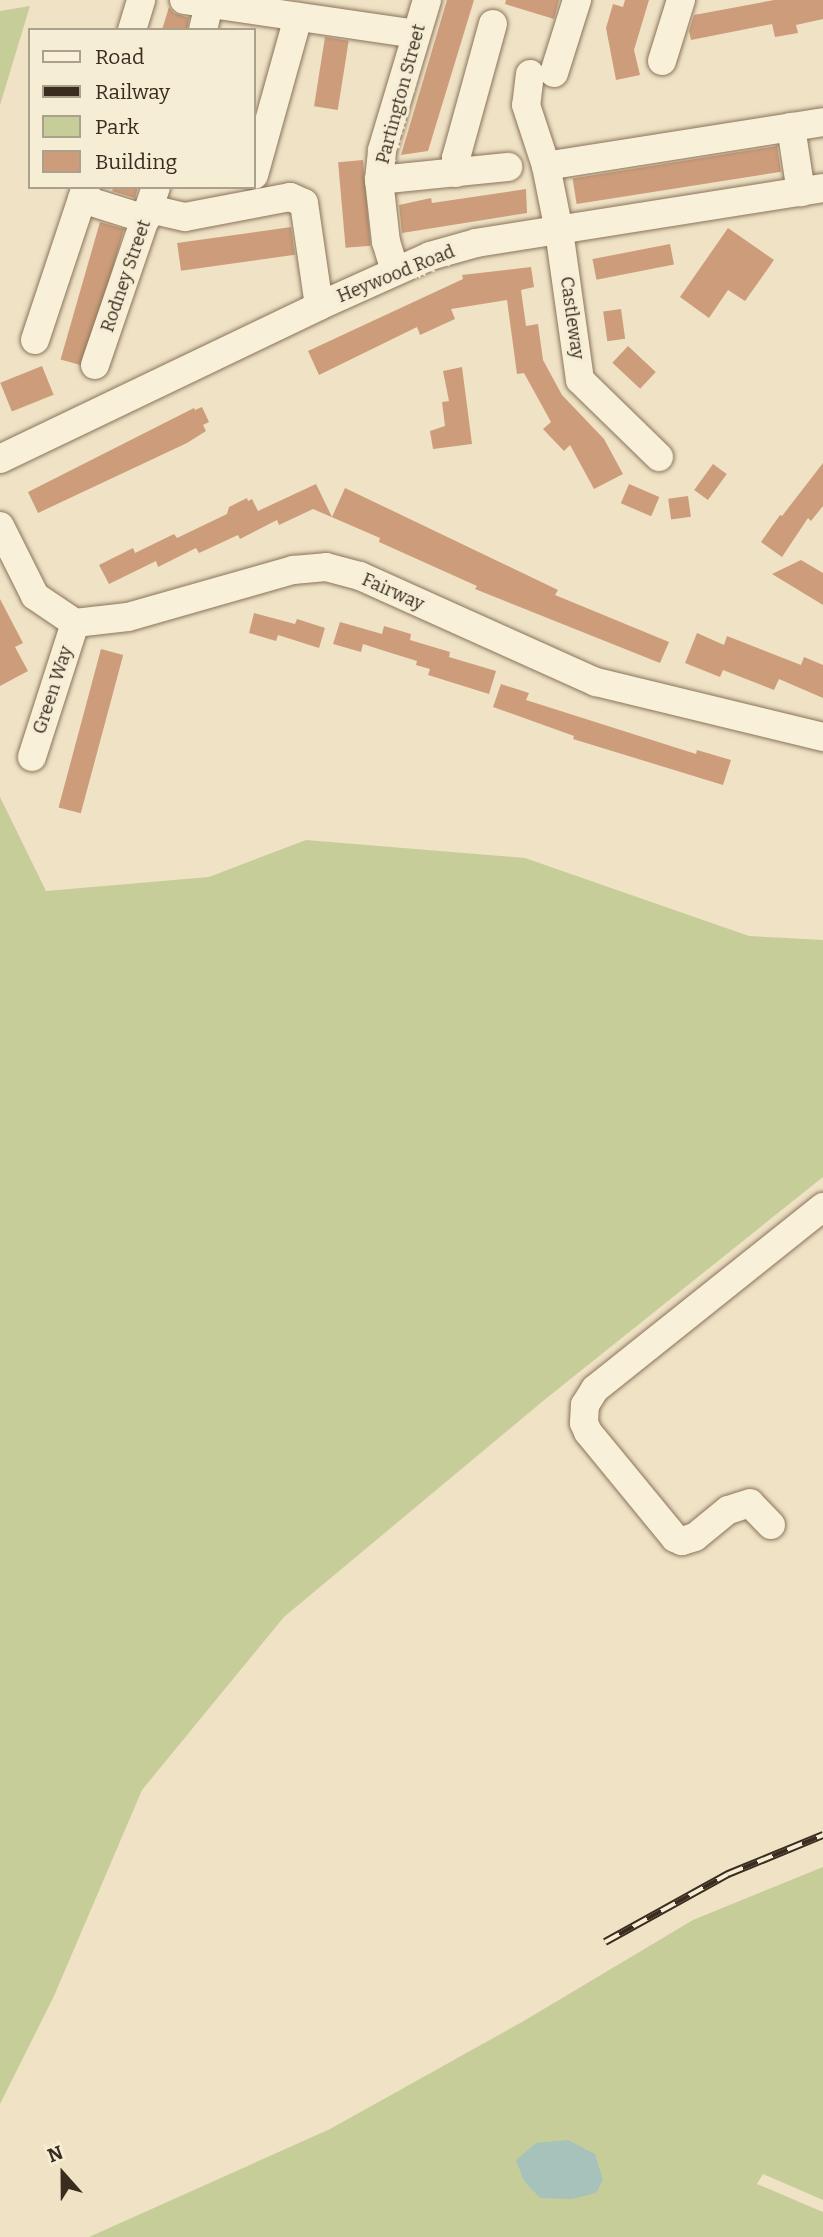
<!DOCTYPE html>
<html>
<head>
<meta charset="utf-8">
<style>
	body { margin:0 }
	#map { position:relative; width:823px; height:2237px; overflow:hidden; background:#efe2c5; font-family:Bitter,serif }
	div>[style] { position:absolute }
	.green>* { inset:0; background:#c7cd99 }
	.water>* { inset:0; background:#a7c2ba }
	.building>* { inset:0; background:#cd9d7b; transform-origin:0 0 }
	.roads { filter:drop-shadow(0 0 2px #8a745b) drop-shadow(0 0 2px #8a745b) }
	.minor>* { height:28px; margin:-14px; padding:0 14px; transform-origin:14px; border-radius:14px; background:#f9f0d9 }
	.rail>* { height:8px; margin-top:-4px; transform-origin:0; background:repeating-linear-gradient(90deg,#f6edd5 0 16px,#3a2c1f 0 32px); box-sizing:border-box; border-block:2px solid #3a2c1f }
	span { translate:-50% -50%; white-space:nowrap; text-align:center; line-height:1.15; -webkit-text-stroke:6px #f6edd5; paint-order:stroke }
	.street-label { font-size:18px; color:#3a2c1f }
	.legend { position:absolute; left:28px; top:28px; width:228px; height:161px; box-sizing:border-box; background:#f6edd5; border:2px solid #aba08c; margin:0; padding:9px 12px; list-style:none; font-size:21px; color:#3a2c1f }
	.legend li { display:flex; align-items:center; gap:14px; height:35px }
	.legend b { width:35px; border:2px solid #aba08c }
	.north { position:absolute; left:28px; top:2139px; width:70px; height:70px; -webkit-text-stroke:5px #f6edd5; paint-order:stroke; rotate:339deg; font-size:19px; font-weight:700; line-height:28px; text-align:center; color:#3a2c1f }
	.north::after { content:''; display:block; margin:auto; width:24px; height:32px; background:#3a2c1f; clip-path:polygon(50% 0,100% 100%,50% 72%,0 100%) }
</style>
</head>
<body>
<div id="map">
	<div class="green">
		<div style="clip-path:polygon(30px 6px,0 105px,0 11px)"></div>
		<div style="clip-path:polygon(0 797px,46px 891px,209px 877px,306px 840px,525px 858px,749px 936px,823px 940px,823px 1177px,543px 1401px,284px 1617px,142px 1790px,54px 1996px,0 2104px)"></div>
		<div style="clip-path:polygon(823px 1867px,823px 2200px,763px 2174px,757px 2184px,823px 2212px,823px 2237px,89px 2237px,330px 2129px,522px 2022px,693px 1920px)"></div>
	</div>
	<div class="water">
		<div style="clip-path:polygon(568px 2140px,595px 2154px,603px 2180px,596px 2193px,572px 2199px,540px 2198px,524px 2181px,516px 2160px,536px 2143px)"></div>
	</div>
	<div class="building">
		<div style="clip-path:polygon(447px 0,474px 0,428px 151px,401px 155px)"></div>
		<div style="clip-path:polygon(506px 0,559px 0,554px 19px,505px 4px)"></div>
		<div style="clip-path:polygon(625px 0,649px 0,634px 50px,640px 75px,616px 80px,606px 28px,613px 4px,623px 7px)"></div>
		<div style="clip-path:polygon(774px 0,823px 0,823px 19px,796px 25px,798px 33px,775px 37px,772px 24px,691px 40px,689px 31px,694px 15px)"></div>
		<div style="clip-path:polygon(169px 7px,174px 13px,189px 18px,187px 30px,162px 30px)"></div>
		<div style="left:325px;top:37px;width:24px;height:70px;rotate:9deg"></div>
		<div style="left:777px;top:146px;width:26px;height:207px;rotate:81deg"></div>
		<div style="left:363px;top:160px;width:86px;height:25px;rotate:85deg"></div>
		<div style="clip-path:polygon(114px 187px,138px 187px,135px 198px,112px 191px)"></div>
		<div style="clip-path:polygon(526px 189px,527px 213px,402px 233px,399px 205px,431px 198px,432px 203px)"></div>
		<div style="left:100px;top:222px;width:25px;height:143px;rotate:16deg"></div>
		<div style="left:291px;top:227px;width:28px;height:115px;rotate:82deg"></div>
		<div style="clip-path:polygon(728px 228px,774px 260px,745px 301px,728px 290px,709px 318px,680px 297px)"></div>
		<div style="left:670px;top:244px;width:21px;height:79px;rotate:79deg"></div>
		<div style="clip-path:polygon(531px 267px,534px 287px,521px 290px,526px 326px,538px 324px,543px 360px,562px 395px,604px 439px,623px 474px,594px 489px,570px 445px,564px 451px,543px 429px,551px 422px,524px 373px,517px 374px,507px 300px,451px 309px,455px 319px,420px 335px,417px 327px,319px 375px,308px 351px,463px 279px,462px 275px)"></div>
		<div style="left:621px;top:309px;width:30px;height:18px;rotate:82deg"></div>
		<div style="left:628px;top:346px;width:38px;height:23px;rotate:43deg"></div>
		<div style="left:42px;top:366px;width:31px;height:45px;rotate:68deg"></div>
		<div style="clip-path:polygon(462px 367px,472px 444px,433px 449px,430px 431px,445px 426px,442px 402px,449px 401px,443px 371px)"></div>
		<div style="clip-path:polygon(202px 407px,209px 422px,203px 425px,206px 431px,187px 443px,38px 513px,28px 492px,194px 408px,195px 410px)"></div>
		<div style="clip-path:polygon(823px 463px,823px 506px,811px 521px,808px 518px,782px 557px,761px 542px,780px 515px,782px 516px)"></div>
		<div style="left:713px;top:464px;width:17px;height:32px;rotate:36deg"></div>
		<div style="clip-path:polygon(316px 484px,332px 517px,345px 488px,558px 590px,555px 595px,669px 642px,660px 663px,475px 589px,477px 586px,379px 542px,380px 538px,313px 509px,279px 525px,277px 520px,240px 539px,238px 535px,199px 553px,196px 548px,158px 567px,156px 561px,109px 584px,99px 565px,133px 548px,135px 553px,174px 534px,177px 538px,227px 514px,229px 507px,247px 498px,248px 501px,252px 499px,258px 511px)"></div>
		<div style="left:629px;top:484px;width:33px;height:21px;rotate:23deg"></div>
		<div style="left:688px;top:496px;width:21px;height:20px;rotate:82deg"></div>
		<div style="clip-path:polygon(801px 560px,823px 573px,823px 605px,772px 574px)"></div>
		<div style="clip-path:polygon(0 599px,23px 643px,15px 647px,28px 671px,0 686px)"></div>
		<div style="clip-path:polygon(254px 613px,295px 624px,297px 619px,325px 628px,319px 648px,278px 635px,276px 641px,249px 633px)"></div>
		<div style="clip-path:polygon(340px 622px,382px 634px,384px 626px,411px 634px,410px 640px,450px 652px,449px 657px,496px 671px,489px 694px,428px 675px,430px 669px,416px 665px,417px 661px,391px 653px,363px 644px,361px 652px,333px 644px)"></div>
		<div style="clip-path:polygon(697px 633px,724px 645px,727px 636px,801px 665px,804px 657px,823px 665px,823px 698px,779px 679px,774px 690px,723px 670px,720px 677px,685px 663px)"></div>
		<div style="left:101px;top:649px;width:23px;height:164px;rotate:15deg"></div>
		<div style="clip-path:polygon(501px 684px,529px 693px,526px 700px,696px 754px,697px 750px,731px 760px,723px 785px,573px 739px,574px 736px,493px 707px)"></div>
	</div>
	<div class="roads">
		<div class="minor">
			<div style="left:184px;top:0;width:234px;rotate:8.3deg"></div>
			<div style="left:132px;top:30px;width:31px;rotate:-73deg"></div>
			<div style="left:203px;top:30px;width:27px;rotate:-77deg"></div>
			<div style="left:662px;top:61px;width:64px;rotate:-72.7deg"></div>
			<div style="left:554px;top:73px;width:77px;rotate:-72.5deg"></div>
			<div style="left:530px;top:74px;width:31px;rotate:97deg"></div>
			<div style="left:526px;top:105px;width:64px;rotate:71.8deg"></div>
			<div style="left:791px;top:127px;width:66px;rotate:81.3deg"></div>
			<div style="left:456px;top:173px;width:15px;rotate:-90deg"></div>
			<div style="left:456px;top:158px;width:139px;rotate:-74.6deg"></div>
			<div style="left:254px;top:175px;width:164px;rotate:-74.4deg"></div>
			<div style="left:379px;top:180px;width:130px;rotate:-5.8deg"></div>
			<div style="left:82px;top:199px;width:67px;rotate:17.4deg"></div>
			<div style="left:150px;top:209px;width:36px;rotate:13deg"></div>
			<div style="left:185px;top:217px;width:107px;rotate:-10.8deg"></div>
			<div style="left:290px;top:197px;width:15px;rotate:23deg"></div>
			<div style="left:304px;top:203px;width:104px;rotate:81.7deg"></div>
			<div style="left:395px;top:271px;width:30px;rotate:-107deg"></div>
			<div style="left:386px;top:242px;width:62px;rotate:-96.4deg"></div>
			<div style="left:379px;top:180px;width:30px;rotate:-84deg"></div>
			<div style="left:382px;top:150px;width:157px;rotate:-73.3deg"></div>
			<div style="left:35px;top:340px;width:161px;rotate:-71.6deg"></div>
			<div style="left:95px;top:365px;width:188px;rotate:-71.1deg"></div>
			<div style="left:659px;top:457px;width:110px;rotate:-135.7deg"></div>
			<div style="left:580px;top:380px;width:150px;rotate:-98deg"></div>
			<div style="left:559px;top:231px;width:66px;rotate:-101.3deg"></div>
			<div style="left:546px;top:166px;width:280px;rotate:-9deg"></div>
			<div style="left:0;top:459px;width:354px;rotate:-25.6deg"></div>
			<div style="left:319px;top:306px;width:122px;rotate:-24.2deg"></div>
			<div style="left:430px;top:256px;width:48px;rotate:-15.8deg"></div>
			<div style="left:476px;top:243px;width:351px;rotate:-9deg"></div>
			<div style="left:0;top:526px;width:78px;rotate:63.4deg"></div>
			<div style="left:35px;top:596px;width:48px;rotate:34deg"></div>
			<div style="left:75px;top:623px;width:53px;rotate:-6.5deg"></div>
			<div style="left:128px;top:617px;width:172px;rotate:-15.9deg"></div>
			<div style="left:293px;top:570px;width:33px;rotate:-5deg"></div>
			<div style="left:326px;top:567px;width:35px;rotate:15deg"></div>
			<div style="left:360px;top:576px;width:259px;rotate:24.2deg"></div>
			<div style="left:596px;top:682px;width:234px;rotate:13.6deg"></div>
			<div style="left:32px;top:757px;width:141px;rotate:-72.2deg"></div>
			<div style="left:771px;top:1525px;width:30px;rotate:-134deg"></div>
			<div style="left:750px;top:1503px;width:23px;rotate:162deg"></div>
			<div style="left:728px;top:1510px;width:43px;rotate:140.7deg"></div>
			<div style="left:695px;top:1537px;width:14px;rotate:163deg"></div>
			<div style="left:682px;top:1541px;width:8px;rotate:-157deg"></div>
			<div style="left:675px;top:1538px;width:137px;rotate:-129.4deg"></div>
			<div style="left:588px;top:1432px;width:10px;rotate:-114deg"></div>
			<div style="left:584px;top:1423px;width:18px;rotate:-87deg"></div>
			<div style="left:585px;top:1405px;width:19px;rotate:-58deg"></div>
			<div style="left:595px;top:1389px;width:292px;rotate:-38.6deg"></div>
		</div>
	</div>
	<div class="rail">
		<div style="left:605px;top:1942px;width:141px;rotate:-28.9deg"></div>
		<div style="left:728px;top:1874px;width:103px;rotate:-22.3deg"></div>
	</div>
	<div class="street-label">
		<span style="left:401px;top:94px;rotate:-75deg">Partington Street</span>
		<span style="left:396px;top:274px;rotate:-22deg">Heywood Road</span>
		<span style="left:126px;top:276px;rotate:-71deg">Rodney Street</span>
		<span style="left:572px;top:318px;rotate:82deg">Castleway</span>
		<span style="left:393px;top:592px;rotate:24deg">Fairway</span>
		<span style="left:53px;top:690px;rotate:-72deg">Green Way</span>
	</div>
	<ul class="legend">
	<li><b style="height:9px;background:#f9f0d9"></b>Road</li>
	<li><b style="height:9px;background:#3a2c1f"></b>Railway</li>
	<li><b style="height:19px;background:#c7cd99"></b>Park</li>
	<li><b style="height:19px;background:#cd9d7b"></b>Building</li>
	</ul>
	<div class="north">N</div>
</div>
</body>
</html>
